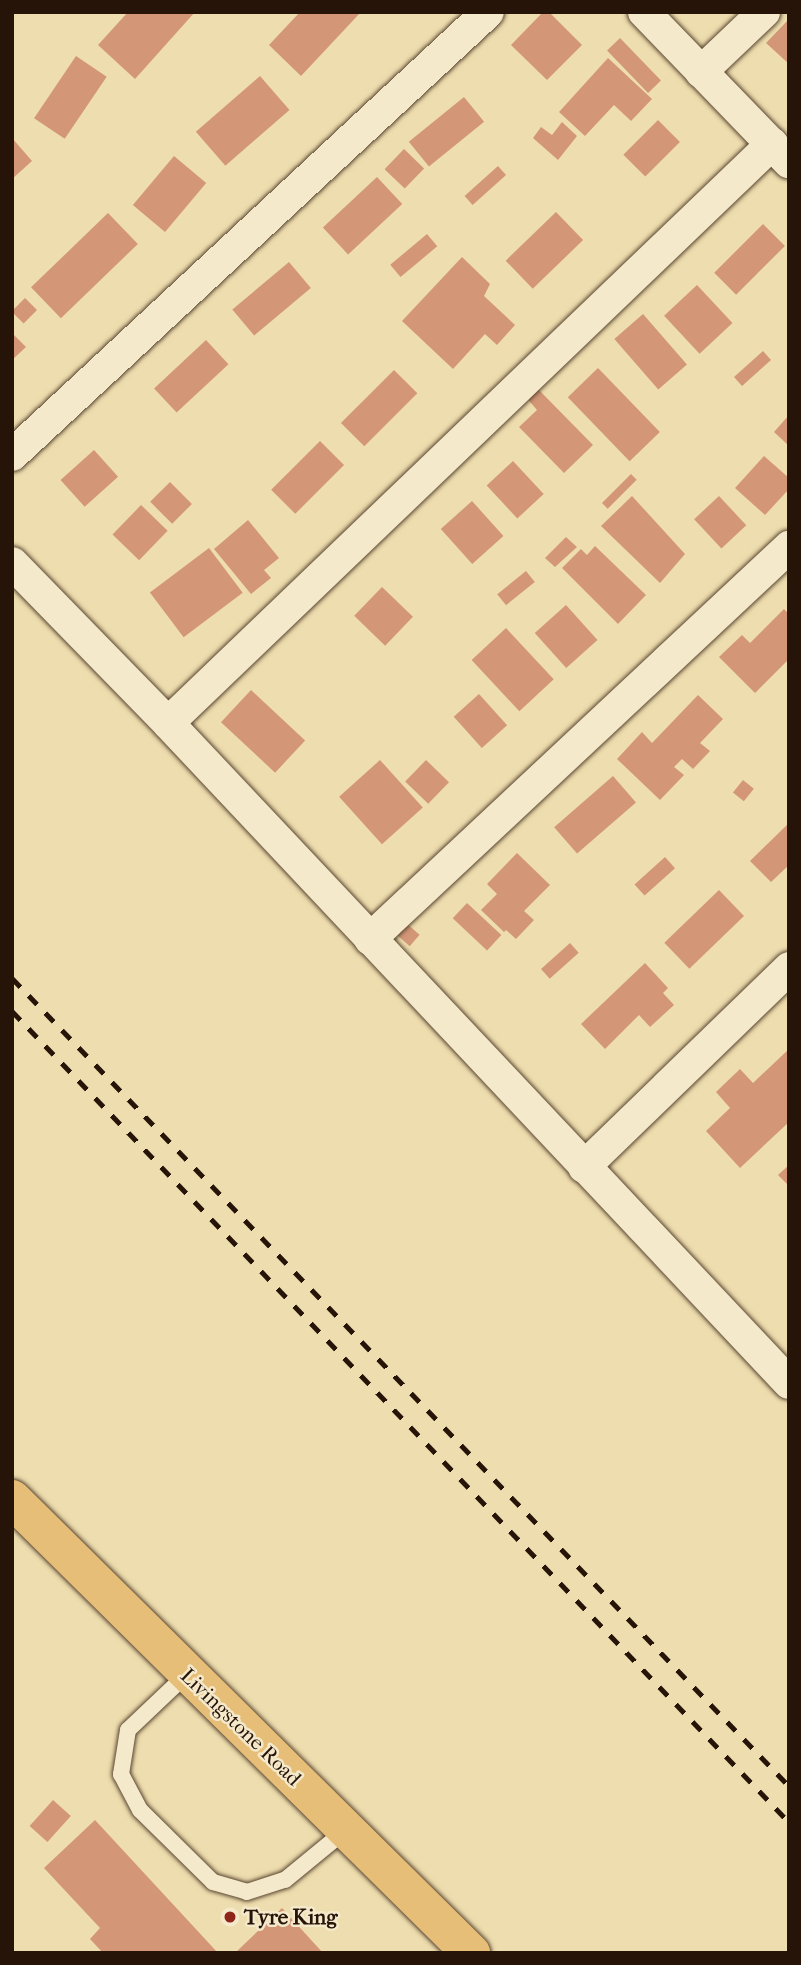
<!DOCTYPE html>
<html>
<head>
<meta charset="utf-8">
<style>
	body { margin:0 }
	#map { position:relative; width:801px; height:1965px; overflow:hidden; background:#eeddae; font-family:"IM FELL French Canon",serif }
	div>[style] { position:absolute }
	.building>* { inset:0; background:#d39777; transform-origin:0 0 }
	.roads { filter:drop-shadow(0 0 2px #594632) drop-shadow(0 0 2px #594632) }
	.service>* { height:16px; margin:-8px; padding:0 8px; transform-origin:8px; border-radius:8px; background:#f4e9ca }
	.minor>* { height:32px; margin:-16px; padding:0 16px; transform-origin:16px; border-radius:16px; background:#f4e9ca }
	.trunk>* { height:38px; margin:-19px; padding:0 19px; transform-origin:19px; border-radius:19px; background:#e7be77 }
	.rail>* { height:5px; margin-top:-2.5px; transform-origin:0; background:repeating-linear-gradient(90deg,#271409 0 12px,transparent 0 24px) }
	.dots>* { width:19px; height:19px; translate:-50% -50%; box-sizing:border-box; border:4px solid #f4e9ca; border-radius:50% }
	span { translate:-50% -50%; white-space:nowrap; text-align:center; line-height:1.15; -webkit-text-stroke:5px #f4e9ca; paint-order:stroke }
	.street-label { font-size:21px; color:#271409 }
	.poi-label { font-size:21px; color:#271409; font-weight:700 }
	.left { translate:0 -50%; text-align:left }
	.frame { position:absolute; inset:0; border:14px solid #271409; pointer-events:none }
</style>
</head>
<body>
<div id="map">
	<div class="building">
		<div style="clip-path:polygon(128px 12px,195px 12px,135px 79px,98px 45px)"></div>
		<div style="clip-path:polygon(300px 12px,361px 12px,301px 76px,269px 45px)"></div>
		<div style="clip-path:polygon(543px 12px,549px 12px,582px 45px,547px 80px,511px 45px)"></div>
		<div style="clip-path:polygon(789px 19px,789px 64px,766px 43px)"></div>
		<div style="left:620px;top:38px;width:59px;height:18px;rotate:46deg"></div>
		<div style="left:76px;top:56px;width:37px;height:75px;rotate:34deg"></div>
		<div style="clip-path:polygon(608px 58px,652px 99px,631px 121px,614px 105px,585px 136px,559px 112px)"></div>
		<div style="left:260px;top:76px;width:45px;height:85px;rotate:49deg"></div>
		<div style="left:464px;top:97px;width:32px;height:71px;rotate:51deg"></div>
		<div style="left:658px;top:120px;width:31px;height:49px;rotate:45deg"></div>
		<div style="clip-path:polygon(562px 122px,577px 136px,558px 160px,533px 138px,541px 127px,552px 135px)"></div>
		<div style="clip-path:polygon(12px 138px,32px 161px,12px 179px)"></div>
		<div style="left:404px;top:149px;width:28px;height:28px;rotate:44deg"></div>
		<div style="left:174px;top:156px;width:42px;height:64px;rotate:40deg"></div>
		<div style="left:498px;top:166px;width:12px;height:45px;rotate:48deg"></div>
		<div style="left:377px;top:177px;width:37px;height:74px;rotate:47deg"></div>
		<div style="left:556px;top:212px;width:39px;height:70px;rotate:46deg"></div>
		<div style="left:108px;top:213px;width:43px;height:107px;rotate:46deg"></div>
		<div style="left:763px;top:224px;width:31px;height:69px;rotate:45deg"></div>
		<div style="left:427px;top:234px;width:16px;height:48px;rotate:50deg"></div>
		<div style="clip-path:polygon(462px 257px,490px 284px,484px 296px,515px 325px,497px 345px,485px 334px,453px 369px,402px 321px)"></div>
		<div style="left:289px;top:262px;width:34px;height:74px;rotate:50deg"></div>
		<div style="left:697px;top:285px;width:52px;height:45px;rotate:47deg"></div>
		<div style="left:25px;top:298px;width:17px;height:19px;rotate:45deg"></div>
		<div style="left:643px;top:314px;width:67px;height:38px;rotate:49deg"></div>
		<div style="clip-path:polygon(12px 333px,26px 347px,12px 360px)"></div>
		<div style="left:206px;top:340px;width:33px;height:71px;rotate:47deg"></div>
		<div style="left:763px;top:351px;width:12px;height:39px;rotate:48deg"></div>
		<div style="left:598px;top:368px;width:89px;height:42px;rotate:46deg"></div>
		<div style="left:394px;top:370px;width:33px;height:75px;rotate:45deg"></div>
		<div style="clip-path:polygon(535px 386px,593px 445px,564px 473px,519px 427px,537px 410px,525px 396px)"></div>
		<div style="clip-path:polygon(789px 415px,789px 446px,774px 432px)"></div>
		<div style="left:320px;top:441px;width:34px;height:69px;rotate:45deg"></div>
		<div style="left:94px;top:450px;width:36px;height:45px;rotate:48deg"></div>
		<div style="clip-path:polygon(764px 456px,789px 478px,789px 489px,765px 515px,735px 488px)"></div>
		<div style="left:513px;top:461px;width:45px;height:36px;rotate:47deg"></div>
		<div style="left:631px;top:474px;width:8px;height:41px;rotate:45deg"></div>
		<div style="left:170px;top:482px;width:31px;height:28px;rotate:45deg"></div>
		<div style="clip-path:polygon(632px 496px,685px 554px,660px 583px,601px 526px)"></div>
		<div style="left:719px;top:496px;width:40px;height:34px;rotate:47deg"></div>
		<div style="left:472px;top:501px;width:47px;height:42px;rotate:48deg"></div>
		<div style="left:141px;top:505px;width:37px;height:41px;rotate:44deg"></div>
		<div style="clip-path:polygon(248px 520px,279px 558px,264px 570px,271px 578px,251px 594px,214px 549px)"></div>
		<div style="clip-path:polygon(566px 537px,577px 547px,555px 567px,545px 558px)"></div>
		<div style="clip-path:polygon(595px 546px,646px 595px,618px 624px,562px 568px,581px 549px,587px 555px)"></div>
		<div style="left:209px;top:548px;width:56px;height:74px;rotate:53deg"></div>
		<div style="left:526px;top:571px;width:14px;height:37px;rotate:51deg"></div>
		<div style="left:382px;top:587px;width:43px;height:40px;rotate:44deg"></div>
		<div style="left:566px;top:605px;width:47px;height:42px;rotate:48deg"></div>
		<div style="clip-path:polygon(784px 609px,789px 614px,789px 659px,755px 693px,719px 657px,742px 635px,750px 643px)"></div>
		<div style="left:506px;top:628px;width:70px;height:47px;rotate:47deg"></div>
		<div style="left:251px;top:690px;width:74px;height:44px;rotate:43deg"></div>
		<div style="left:479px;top:694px;width:42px;height:34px;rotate:48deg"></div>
		<div style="clip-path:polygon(698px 695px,723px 719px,700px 743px,710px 751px,693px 769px,682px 759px,674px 767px,684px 775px,660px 800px,617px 759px,642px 732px,652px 743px)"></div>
		<div style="left:380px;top:760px;width:64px;height:55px;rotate:48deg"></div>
		<div style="left:426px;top:760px;width:32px;height:30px;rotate:44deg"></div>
		<div style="left:613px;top:776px;width:35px;height:78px;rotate:49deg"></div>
		<div style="left:743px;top:780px;width:14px;height:16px;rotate:39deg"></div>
		<div style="clip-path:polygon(789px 823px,789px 865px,771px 882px,750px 861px)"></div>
		<div style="clip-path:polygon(517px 853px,550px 885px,524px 911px,534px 920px,516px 939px,506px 930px,504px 932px,481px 910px,497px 894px,487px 884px)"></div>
		<div style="left:665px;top:857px;width:15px;height:41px;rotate:48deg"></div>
		<div style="left:719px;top:890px;width:36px;height:76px;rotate:46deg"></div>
		<div style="left:467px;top:903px;width:47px;height:21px;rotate:43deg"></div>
		<div style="left:406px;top:923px;width:18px;height:15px;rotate:41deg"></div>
		<div style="left:570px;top:943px;width:13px;height:39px;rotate:48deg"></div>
		<div style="clip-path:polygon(645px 963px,668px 988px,663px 993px,674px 1005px,650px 1027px,639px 1015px,605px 1049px,581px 1024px)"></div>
		<div style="clip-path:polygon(789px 1049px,789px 1122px,740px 1168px,706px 1131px,730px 1108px,716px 1092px,740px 1069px,753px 1083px)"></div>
		<div style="clip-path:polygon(789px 1165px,789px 1186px,778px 1175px)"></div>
		<div style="left:53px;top:1800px;width:24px;height:35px;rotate:42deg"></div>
		<div style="clip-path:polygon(95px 1820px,218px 1953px,103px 1953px,90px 1939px,100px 1928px,44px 1868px)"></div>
		<div style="clip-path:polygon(282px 1908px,323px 1953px,235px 1953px)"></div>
	</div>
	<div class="roads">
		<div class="service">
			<div style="left:187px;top:1674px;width:81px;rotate:136.5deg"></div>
			<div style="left:128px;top:1730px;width:45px;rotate:99deg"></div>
			<div style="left:121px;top:1774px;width:41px;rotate:62.2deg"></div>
			<div style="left:140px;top:1810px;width:103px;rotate:44.6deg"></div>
			<div style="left:213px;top:1882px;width:35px;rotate:16deg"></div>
			<div style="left:247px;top:1892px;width:40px;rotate:-18deg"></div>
			<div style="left:285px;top:1880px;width:80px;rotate:-39.4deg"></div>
		</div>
		<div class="minor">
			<div style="left:644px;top:12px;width:209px;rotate:46deg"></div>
			<div style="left:701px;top:72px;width:87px;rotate:-43.6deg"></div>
			<div style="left:12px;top:455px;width:650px;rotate:-42.94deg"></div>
			<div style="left:12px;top:563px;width:223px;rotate:45.7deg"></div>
			<div style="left:168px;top:723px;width:906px;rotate:46.74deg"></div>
			<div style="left:168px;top:723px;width:837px;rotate:-43.79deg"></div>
			<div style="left:370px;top:939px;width:574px;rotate:-43.09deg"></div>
			<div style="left:584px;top:1167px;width:286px;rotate:-44.1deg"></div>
		</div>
		<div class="trunk">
			<div style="left:12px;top:1499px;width:646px;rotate:44.69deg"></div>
		</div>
	</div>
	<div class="rail">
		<div style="left:12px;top:978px;width:1121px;rotate:46.12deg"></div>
		<div style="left:12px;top:1011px;width:1123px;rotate:46.23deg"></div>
	</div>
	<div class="dots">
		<div style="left:230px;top:1917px;background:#8f2418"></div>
	</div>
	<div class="street-label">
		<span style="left:241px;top:1727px;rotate:44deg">Livingstone Road</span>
	</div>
	<div class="poi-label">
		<span class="left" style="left:244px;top:1917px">Tyre King</span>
	</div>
	<div class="frame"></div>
</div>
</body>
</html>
